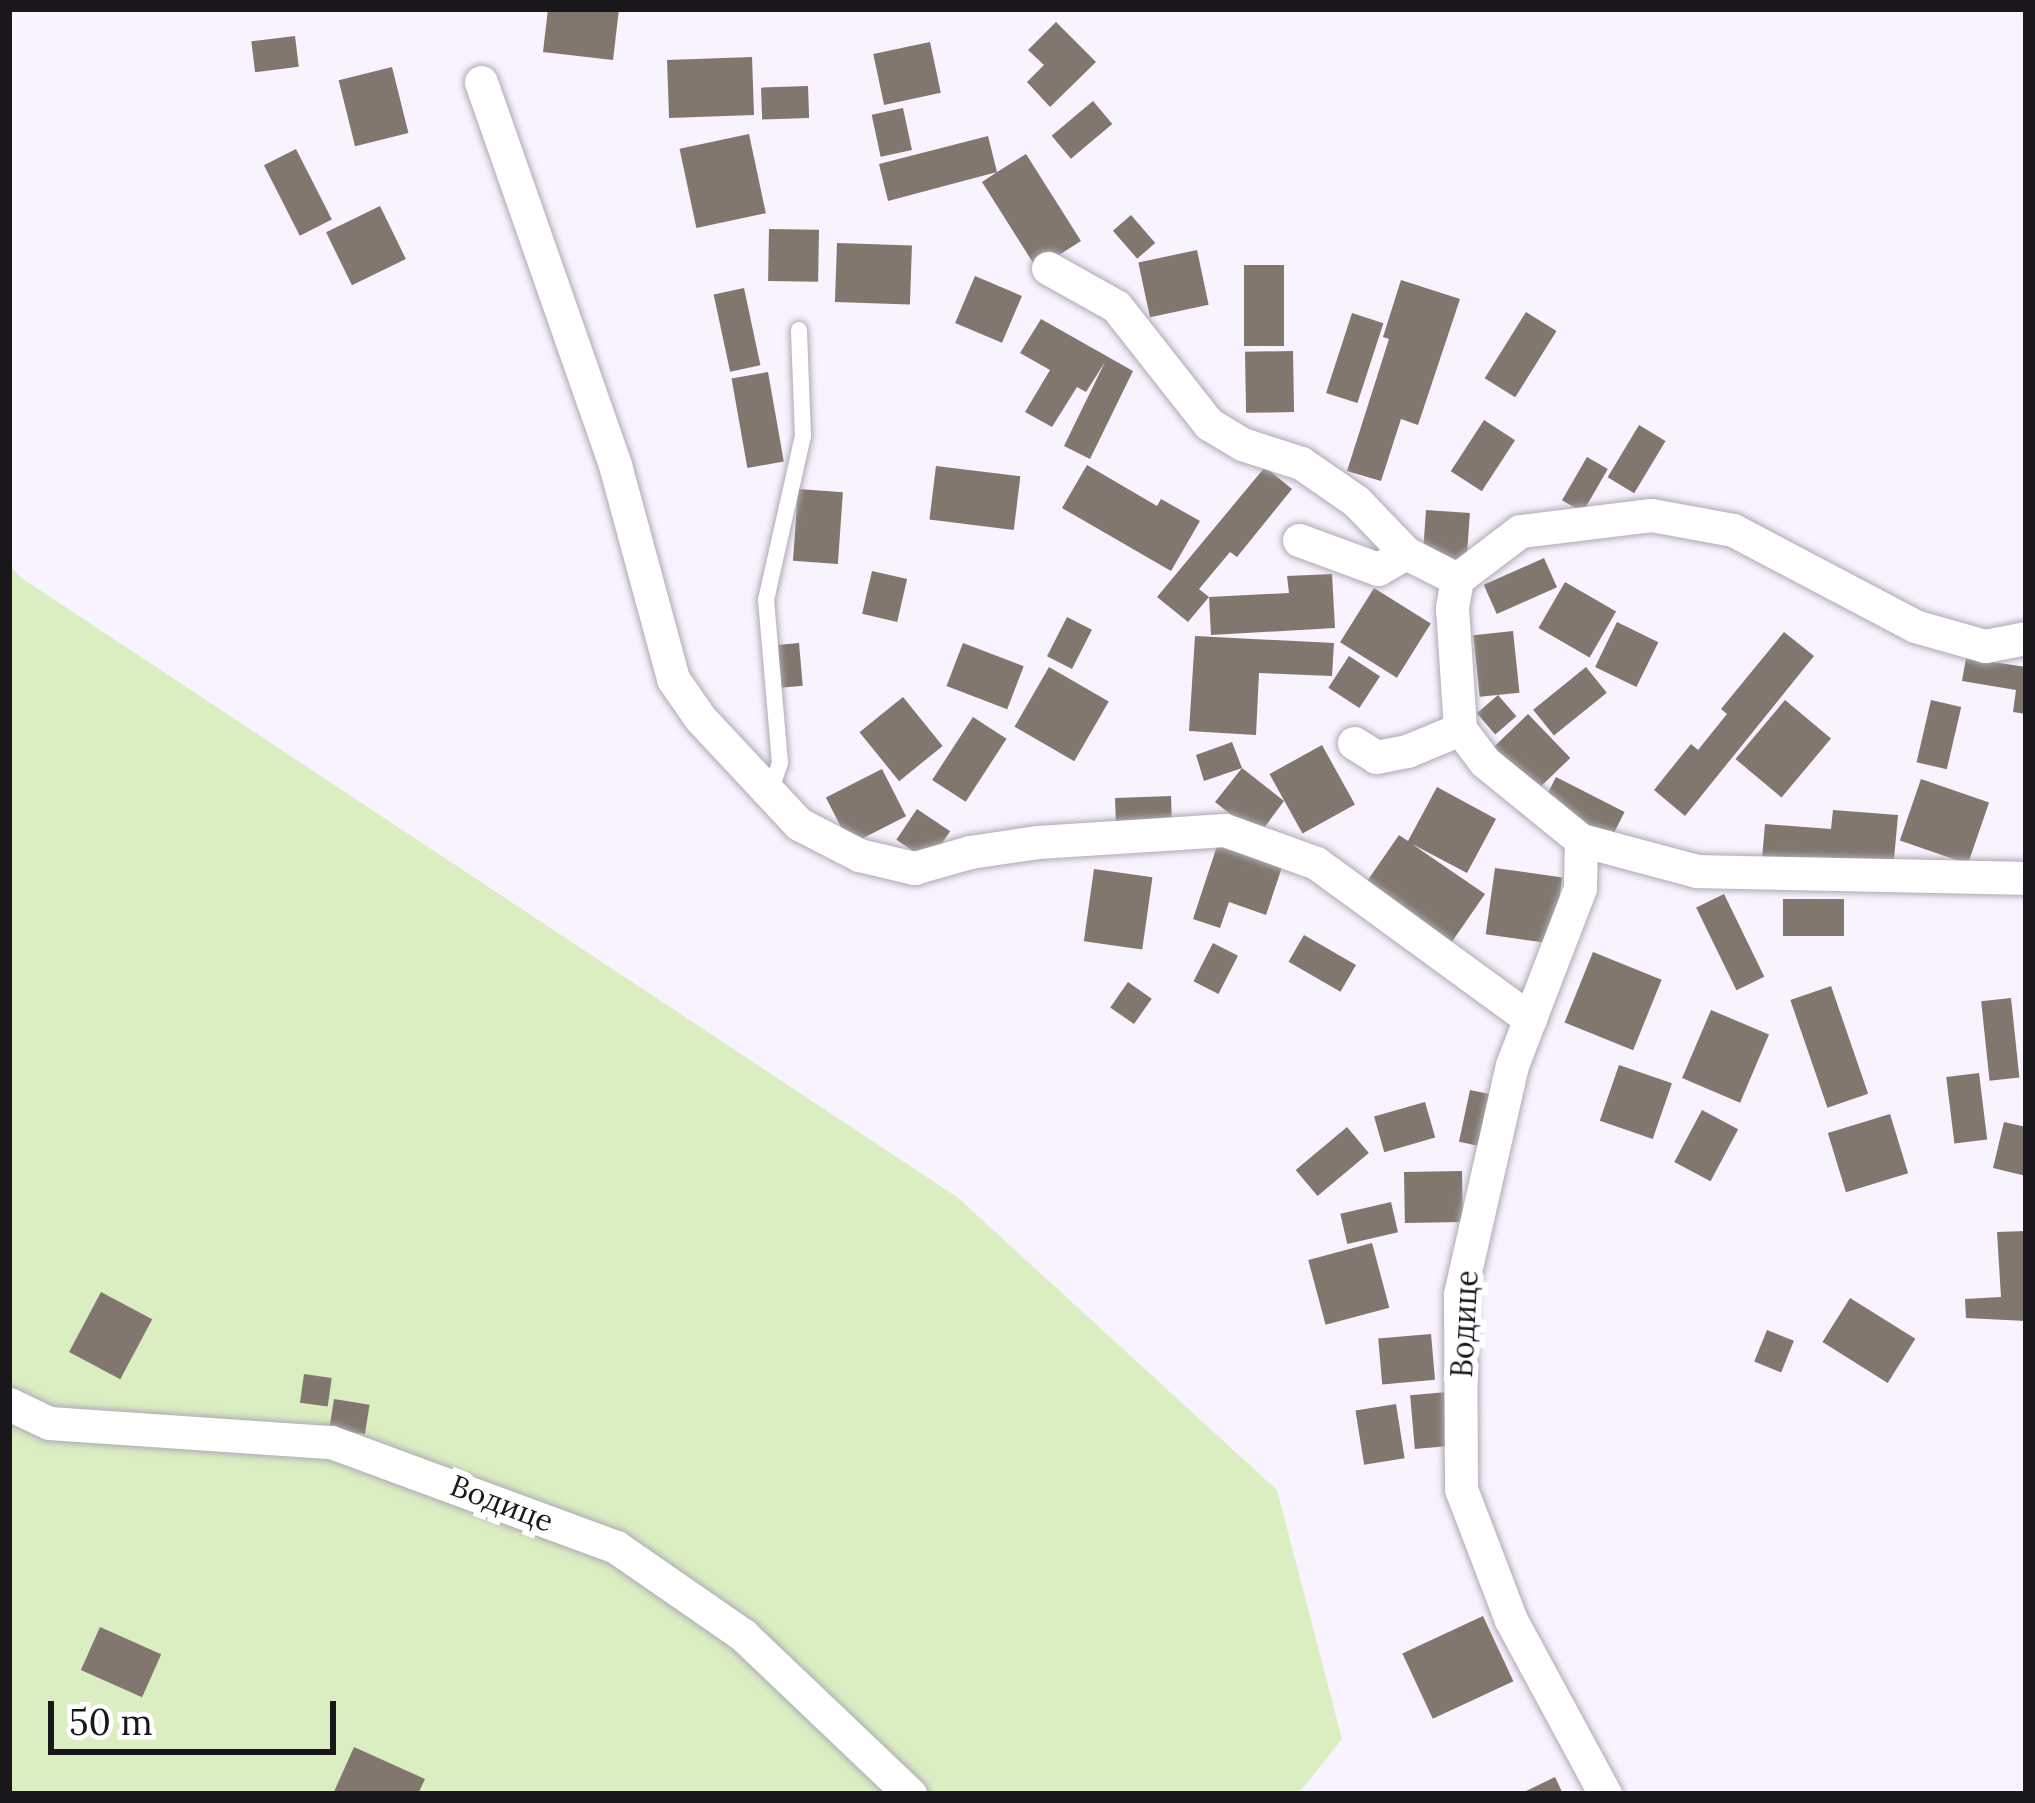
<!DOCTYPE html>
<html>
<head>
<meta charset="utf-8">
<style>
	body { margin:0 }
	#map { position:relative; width:2035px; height:1803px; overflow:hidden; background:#f9f2ff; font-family:Lora,serif }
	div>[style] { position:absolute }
	.green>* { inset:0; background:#daeec1 }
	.building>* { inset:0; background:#81776e; transform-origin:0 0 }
	.roads { filter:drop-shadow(0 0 3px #afa9b5) drop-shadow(0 0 3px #afa9b5) }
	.lane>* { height:16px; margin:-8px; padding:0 8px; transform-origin:8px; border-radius:8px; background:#fff }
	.street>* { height:33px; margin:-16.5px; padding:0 16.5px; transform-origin:16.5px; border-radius:16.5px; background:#fff }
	span { translate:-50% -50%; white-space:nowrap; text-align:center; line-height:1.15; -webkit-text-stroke:12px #fff; paint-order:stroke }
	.street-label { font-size:30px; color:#19171c }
	.frame { position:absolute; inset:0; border:12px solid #19171c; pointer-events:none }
	.scale { position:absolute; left:48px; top:1701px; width:288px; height:54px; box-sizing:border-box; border:6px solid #19171c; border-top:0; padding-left:15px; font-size:36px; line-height:42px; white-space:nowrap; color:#19171c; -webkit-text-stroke:9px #fff; paint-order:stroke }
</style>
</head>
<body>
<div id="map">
	<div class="green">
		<div style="clip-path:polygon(9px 564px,20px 577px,957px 1197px,1277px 1490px,1342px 1739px,1298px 1794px,9px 1794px)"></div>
	</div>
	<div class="building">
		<div style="clip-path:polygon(548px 9px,619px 9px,613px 60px,543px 52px)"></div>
		<div style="clip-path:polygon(1056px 22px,1096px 62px,1050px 107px,1027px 82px,1044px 65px,1028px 50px)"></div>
		<div style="left:295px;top:36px;width:31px;height:44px;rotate:83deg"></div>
		<div style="left:930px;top:42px;width:52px;height:58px;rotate:78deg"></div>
		<div style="left:752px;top:57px;width:58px;height:85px;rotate:88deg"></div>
		<div style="left:392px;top:67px;width:68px;height:55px;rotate:76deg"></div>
		<div style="left:808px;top:86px;width:32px;height:47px;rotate:88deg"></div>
		<div style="left:1093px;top:101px;width:30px;height:54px;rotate:50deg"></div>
		<div style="left:903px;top:108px;width:43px;height:32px;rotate:78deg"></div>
		<div style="left:749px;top:134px;width:81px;height:71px;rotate:78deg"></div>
		<div style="clip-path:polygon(988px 136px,997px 172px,1026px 154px,1081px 241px,1037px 269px,982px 182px,997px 172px,888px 201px,879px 164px)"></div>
		<div style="left:296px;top:149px;width:79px;height:36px;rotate:63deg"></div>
		<div style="left:380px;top:206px;width:59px;height:60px;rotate:64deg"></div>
		<div style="left:1131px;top:215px;width:37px;height:24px;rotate:49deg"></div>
		<div style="left:769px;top:229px;width:50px;height:52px;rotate:1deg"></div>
		<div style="left:837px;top:243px;width:75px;height:59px;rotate:2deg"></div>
		<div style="left:1197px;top:250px;width:56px;height:60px;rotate:78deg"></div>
		<div style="left:1244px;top:265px;width:40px;height:81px"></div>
		<div style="left:975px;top:276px;width:51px;height:51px;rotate:23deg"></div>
		<div style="clip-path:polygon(1401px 280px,1460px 299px,1418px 425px,1401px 419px,1381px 481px,1347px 471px,1389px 339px,1383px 337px)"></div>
		<div style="left:744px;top:288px;width:79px;height:31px;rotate:78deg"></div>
		<div style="left:1526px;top:312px;width:36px;height:78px;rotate:32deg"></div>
		<div style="left:1352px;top:313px;width:33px;height:84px;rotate:18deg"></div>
		<div style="clip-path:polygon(1041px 319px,1133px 371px,1090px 459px,1064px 446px,1105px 362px,1086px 392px,1077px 387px,1052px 427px,1025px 412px,1050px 370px,1020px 353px)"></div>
		<div style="left:1293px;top:351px;width:61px;height:48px;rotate:89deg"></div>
		<div style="left:768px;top:372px;width:91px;height:37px;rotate:80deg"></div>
		<div style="left:1484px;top:420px;width:37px;height:61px;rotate:33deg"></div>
		<div style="left:1639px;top:425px;width:31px;height:61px;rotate:31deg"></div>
		<div style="left:1587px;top:457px;width:24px;height:50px;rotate:30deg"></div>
		<div style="clip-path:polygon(1087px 465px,1157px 506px,1161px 499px,1200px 521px,1171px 571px,1062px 508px)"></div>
		<div style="left:936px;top:466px;width:85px;height:54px;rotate:7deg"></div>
		<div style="clip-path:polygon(1265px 467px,1292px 489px,1237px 557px,1230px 552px,1199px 589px,1209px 597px,1188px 622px,1157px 597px)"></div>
		<div style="left:798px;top:489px;width:45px;height:72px;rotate:4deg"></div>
		<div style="left:1426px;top:510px;width:44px;height:48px;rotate:4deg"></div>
		<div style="left:1544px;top:558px;width:32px;height:66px;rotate:66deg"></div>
		<div style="left:872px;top:571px;width:36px;height:44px;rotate:13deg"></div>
		<div style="clip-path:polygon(1332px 574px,1335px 628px,1211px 635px,1209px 597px,1289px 593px,1287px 576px)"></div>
		<div style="left:1565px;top:582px;width:59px;height:53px;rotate:30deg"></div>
		<div style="left:1374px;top:588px;width:67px;height:64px;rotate:32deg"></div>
		<div style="left:1067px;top:617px;width:28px;height:44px;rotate:27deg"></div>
		<div style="left:1617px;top:622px;width:46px;height:50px;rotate:26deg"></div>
		<div style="left:1513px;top:631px;width:62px;height:40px;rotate:84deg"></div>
		<div style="clip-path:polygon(1784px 632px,1814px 656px,1685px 816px,1654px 790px,1691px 744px,1698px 750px,1727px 714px,1721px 709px)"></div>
		<div style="clip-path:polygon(1195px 636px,1334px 643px,1332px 676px,1259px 673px,1256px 735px,1189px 731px)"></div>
		<div style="left:799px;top:643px;width:43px;height:25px;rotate:85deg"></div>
		<div style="left:963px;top:643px;width:65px;height:46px;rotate:21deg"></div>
		<div style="left:1349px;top:656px;width:37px;height:38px;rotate:33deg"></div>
		<div style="clip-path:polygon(1966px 658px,2026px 667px,2026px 714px,2013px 712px,2016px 690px,1962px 681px)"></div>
		<div style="left:1049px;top:667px;width:69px;height:69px;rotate:30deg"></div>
		<div style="left:1586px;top:667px;width:33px;height:68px;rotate:51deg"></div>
		<div style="left:1498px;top:695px;width:28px;height:28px;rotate:49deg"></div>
		<div style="left:903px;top:697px;width:63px;height:56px;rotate:51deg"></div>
		<div style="left:1785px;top:700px;width:60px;height:77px;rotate:40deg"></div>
		<div style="left:1931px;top:700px;width:31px;height:64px;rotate:13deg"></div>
		<div style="left:1528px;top:714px;width:61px;height:53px;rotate:46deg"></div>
		<div style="left:973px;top:717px;width:40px;height:75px;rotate:33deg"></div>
		<div style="clip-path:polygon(1232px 742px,1242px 768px,1284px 801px,1258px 836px,1215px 802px,1242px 768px,1204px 781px,1196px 755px)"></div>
		<div style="left:1322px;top:745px;width:68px;height:60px;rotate:61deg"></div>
		<div style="left:882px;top:769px;width:53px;height:63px;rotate:63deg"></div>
		<div style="left:1556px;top:777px;width:77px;height:32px;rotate:27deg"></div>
		<div style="left:1921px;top:779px;width:72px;height:65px;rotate:19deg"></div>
		<div style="clip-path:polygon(1437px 787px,1496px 819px,1467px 873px,1412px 844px,1485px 894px,1449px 946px,1363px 887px,1399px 835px,1408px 841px)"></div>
		<div style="left:1171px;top:796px;width:29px;height:56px;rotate:88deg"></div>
		<div style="left:917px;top:809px;width:40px;height:37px;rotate:34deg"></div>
		<div style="clip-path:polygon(1833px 810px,1898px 815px,1893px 870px,1762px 859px,1765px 824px,1831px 829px)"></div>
		<div style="clip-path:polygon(1217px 846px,1282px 867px,1266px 915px,1229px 902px,1220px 928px,1193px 919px)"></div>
		<div style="left:1495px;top:868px;width:68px;height:67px;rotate:8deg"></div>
		<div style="left:1094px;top:869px;width:59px;height:73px;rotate:8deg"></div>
		<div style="left:1724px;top:894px;width:92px;height:31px;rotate:64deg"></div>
		<div style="left:1783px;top:899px;width:61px;height:37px"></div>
		<div style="left:1304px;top:935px;width:60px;height:31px;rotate:30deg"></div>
		<div style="left:1213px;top:943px;width:28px;height:43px;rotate:27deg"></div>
		<div style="left:1593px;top:952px;width:74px;height:76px;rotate:22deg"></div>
		<div style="left:1128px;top:982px;width:29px;height:31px;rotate:35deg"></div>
		<div style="left:1831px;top:986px;width:114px;height:43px;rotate:71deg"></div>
		<div style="left:2011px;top:998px;width:80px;height:30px;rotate:84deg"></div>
		<div style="left:1711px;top:1010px;width:63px;height:74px;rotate:23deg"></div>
		<div style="left:1619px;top:1065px;width:56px;height:59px;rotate:19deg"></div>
		<div style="left:1979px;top:1073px;width:67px;height:33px;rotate:83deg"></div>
		<div style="left:1470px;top:1090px;width:30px;height:53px;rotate:12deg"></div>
		<div style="left:1425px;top:1102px;width:37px;height:53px;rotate:74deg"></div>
		<div style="left:1702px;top:1110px;width:41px;height:59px;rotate:28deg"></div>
		<div style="left:1890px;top:1114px;width:62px;height:65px;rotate:73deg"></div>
		<div style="clip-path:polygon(2004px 1122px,2026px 1127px,2026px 1176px,1993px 1168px)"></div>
		<div style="left:1347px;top:1127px;width:34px;height:67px;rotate:50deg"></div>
		<div style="left:1462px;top:1171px;width:51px;height:58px;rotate:89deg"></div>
		<div style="left:1391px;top:1202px;width:31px;height:52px;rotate:77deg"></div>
		<div style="clip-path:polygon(2026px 1231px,2026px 1321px,1966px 1318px,1965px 1299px,2001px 1297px,1997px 1232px)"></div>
		<div style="left:1372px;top:1243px;width:67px;height:66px;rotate:75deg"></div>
		<div style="left:101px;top:1292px;width:58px;height:68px;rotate:28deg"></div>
		<div style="left:1850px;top:1298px;width:77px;height:52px;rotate:32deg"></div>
		<div style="left:1767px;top:1330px;width:29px;height:34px;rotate:22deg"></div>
		<div style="left:1431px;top:1334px;width:46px;height:53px;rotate:85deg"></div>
		<div style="left:304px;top:1374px;width:28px;height:29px;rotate:8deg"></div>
		<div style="left:1447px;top:1392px;width:54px;height:37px;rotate:85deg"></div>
		<div style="left:334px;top:1399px;width:36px;height:30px;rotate:9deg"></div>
		<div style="left:1396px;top:1404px;width:55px;height:41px;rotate:81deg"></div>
		<div style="left:1483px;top:1616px;width:72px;height:89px;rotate:65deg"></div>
		<div style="left:100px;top:1627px;width:67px;height:47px;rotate:24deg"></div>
		<div style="clip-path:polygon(354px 1747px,425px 1779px,418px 1794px,333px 1794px)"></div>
		<div style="clip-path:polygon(1555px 1777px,1563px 1794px,1520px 1794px)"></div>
	</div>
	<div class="roads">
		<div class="lane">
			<div style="left:770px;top:792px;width:31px;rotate:-71deg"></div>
			<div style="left:780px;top:763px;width:164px;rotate:-94.9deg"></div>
			<div style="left:766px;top:600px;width:168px;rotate:-77.3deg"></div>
			<div style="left:803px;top:436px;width:106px;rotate:-92.2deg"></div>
		</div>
		<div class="street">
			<div style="left:481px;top:82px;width:406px;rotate:70.7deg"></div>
			<div style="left:615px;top:465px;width:222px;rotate:74.8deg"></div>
			<div style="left:673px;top:679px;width:47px;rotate:55.3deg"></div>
			<div style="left:700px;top:718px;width:145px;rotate:47deg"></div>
			<div style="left:799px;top:824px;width:68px;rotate:27.3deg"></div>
			<div style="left:859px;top:855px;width:57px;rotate:13.3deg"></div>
			<div style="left:914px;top:868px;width:58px;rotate:-15.9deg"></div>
			<div style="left:970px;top:852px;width:69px;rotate:-8.4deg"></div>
			<div style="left:1038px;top:842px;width:187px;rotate:-3.7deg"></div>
			<div style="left:1225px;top:830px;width:97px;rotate:19.9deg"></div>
			<div style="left:1316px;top:863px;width:265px;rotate:36.1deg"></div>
			<div style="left:1048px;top:268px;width:78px;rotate:29.2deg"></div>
			<div style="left:1116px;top:306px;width:150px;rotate:51.8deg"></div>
			<div style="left:1209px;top:424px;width:39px;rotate:31deg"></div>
			<div style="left:1242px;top:444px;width:62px;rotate:17.9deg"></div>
			<div style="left:1301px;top:463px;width:67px;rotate:34.6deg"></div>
			<div style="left:1356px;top:501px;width:72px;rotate:46.1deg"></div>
			<div style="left:1406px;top:553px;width:57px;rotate:27deg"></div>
			<div style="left:1299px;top:540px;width:84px;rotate:20.2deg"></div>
			<div style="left:1378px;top:569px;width:32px;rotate:-30deg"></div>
			<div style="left:2026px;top:638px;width:42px;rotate:169deg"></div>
			<div style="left:1985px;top:646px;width:73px;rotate:-164.1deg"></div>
			<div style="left:1915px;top:626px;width:206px;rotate:-152.2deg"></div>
			<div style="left:1733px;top:530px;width:83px;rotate:-169.6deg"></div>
			<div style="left:1651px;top:515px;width:132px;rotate:173deg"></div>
			<div style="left:1520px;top:531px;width:79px;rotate:142.7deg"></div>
			<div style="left:1457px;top:579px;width:29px;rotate:100deg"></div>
			<div style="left:1452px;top:608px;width:121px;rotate:86.2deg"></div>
			<div style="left:1460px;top:729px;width:41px;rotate:52.9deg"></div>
			<div style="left:1485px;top:762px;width:124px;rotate:39.1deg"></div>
			<div style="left:1581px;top:840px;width:120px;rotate:15deg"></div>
			<div style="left:1697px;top:871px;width:329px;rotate:1.2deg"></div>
			<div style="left:1354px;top:743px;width:26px;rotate:32deg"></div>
			<div style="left:1376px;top:757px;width:32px;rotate:-11deg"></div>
			<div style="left:1407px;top:751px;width:57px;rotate:-22.5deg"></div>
			<div style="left:1581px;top:840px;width:48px;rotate:91.2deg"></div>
			<div style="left:1580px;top:888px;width:190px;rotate:111deg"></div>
			<div style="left:1512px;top:1065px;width:235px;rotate:102.8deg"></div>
			<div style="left:1460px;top:1294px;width:195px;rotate:89.7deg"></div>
			<div style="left:1461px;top:1489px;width:140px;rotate:69.1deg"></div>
			<div style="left:1511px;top:1620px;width:198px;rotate:61.6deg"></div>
			<div style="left:9px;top:1404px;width:44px;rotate:25.4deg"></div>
			<div style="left:49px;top:1423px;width:283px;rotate:3.9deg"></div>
			<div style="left:331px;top:1442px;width:304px;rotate:20.2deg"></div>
			<div style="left:616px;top:1547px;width:155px;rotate:34.7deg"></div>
			<div style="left:743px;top:1635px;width:231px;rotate:43.6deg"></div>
		</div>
	</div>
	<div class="street-label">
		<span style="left:1464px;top:1324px;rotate:-87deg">Водице</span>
		<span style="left:502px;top:1503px;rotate:21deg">Водице</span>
	</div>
	<div class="frame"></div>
	<div class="scale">50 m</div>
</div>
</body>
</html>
